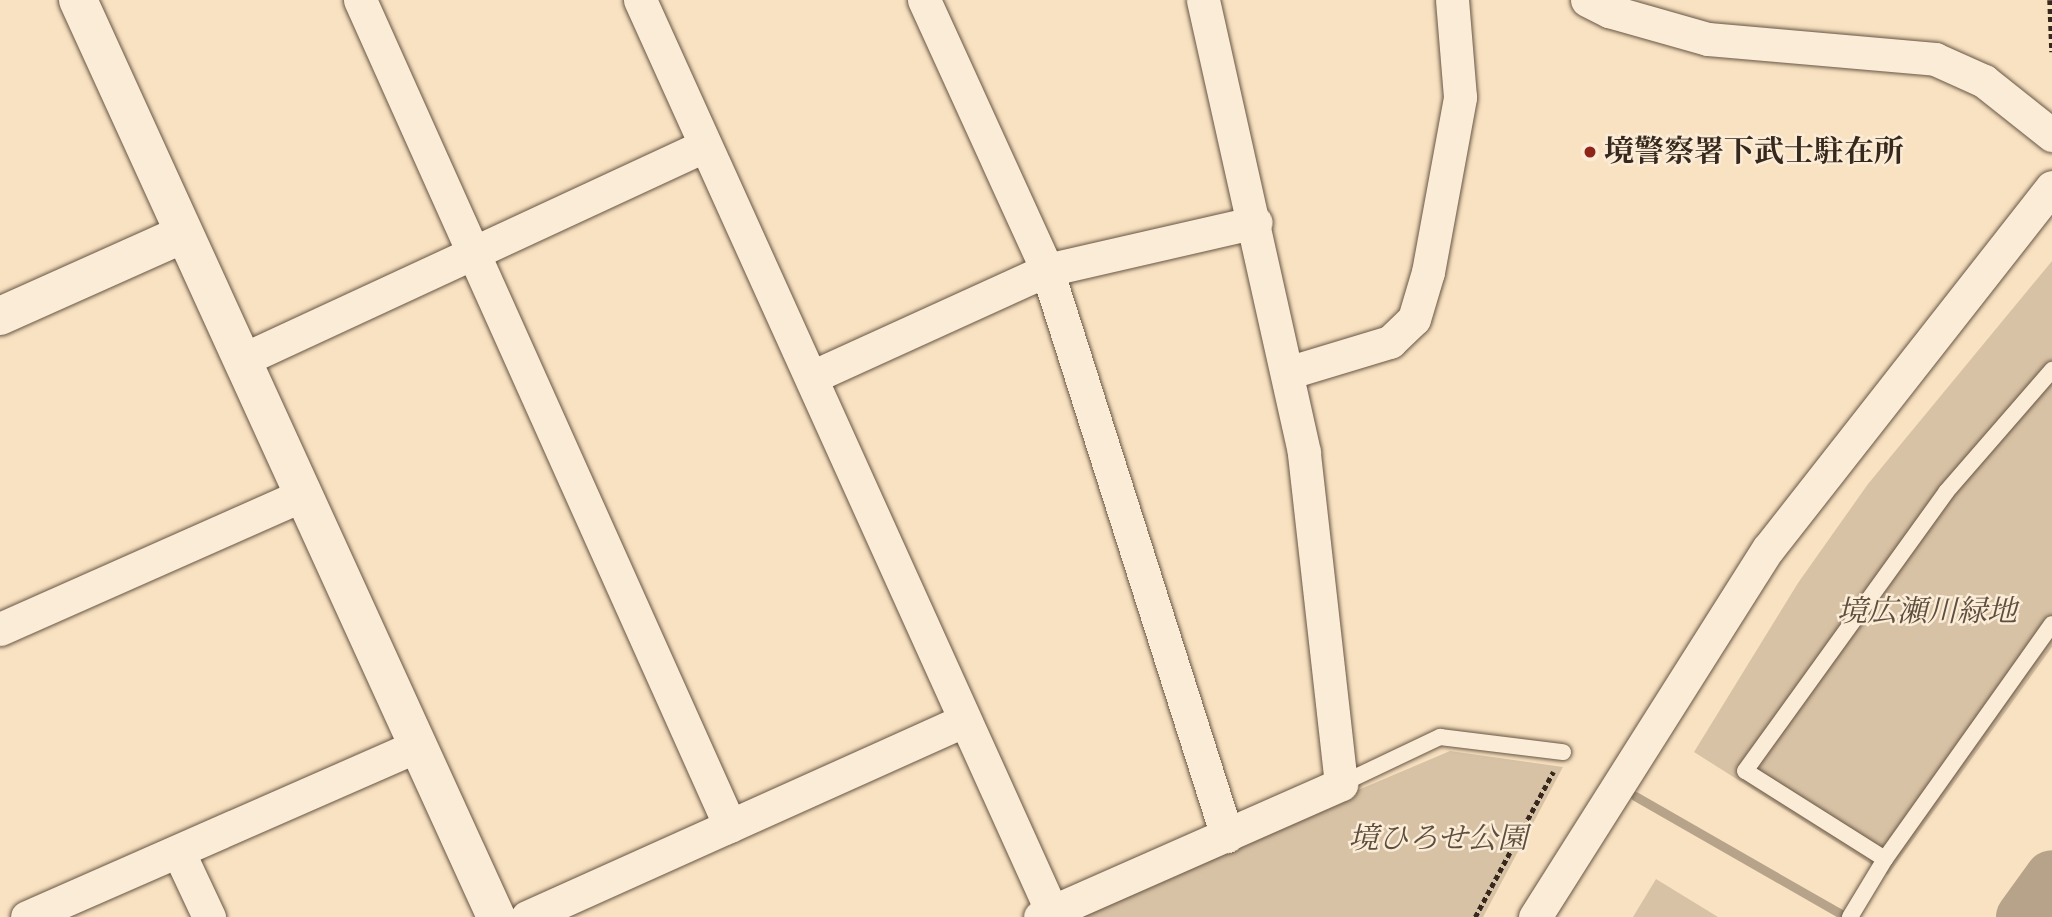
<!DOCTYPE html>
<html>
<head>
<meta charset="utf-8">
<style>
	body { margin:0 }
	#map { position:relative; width:2052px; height:917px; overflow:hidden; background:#f9e2c1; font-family:"IM FELL Double Pica","Noto Serif JP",serif }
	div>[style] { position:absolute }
	.green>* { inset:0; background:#d8c2a5 }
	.stream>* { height:9px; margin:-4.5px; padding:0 4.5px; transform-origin:4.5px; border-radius:4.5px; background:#b7a389 }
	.river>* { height:54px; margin:-27px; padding:0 27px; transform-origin:27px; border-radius:27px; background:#b7a389 }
	.path>* { height:4.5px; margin-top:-2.25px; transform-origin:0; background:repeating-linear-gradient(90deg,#36281c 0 5px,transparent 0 8.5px) }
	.roads { filter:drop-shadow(0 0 2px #675645) drop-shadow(0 0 2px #675645) }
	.lane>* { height:16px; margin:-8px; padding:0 8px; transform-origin:8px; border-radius:8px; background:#fbecd7 }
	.street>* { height:33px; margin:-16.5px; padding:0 16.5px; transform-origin:16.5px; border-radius:16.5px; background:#fbecd7 }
	.secondary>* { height:38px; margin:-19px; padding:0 19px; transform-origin:19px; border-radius:19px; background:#fbecd7 }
	.dots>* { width:19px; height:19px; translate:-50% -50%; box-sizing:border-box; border:4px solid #fbecd7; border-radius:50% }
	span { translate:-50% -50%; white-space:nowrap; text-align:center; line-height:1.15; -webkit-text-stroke:5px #fbecd7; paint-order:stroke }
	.poi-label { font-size:30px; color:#36281c; font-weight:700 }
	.left { translate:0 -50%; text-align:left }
	.park-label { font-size:30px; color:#5e4e3e; font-style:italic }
</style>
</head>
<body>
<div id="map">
	<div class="green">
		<div style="clip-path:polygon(2052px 261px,2052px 647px,1888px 875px,1694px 752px,1798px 583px,1868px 484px)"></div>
		<div style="clip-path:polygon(1450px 751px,1563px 767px,1483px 917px,1059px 917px)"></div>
		<div style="clip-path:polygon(1656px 879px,1718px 917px,1633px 917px)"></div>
	</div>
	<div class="stream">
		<div style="left:1635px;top:796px;width:243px;rotate:29.8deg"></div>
	</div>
	<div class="river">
		<div style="left:2023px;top:917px;width:49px;rotate:-54.1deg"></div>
	</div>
	<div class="path">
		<div style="left:2050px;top:0;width:52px;rotate:87.8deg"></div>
		<div style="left:1475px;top:917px;width:165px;rotate:-61.7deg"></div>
	</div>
	<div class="roads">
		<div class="lane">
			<div style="left:1341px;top:784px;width:110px;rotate:-25.4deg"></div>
			<div style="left:1440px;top:737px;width:124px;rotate:7deg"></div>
			<div style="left:1885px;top:859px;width:165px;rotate:-147.8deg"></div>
			<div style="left:1745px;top:771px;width:344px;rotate:-54.2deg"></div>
			<div style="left:1946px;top:492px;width:162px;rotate:-49deg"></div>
			<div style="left:1850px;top:917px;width:68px;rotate:-58.9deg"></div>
			<div style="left:1885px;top:859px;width:288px;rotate:-54.6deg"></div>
		</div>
		<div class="street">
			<div style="left:360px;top:0;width:905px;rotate:65.87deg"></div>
			<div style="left:640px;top:0;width:1001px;rotate:65.69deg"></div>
			<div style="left:924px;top:0;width:297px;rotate:65.5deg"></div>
			<div style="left:1047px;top:270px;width:594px;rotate:72.36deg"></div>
			<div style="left:1587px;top:0;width:25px;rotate:27deg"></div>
			<div style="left:1609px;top:11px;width:103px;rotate:15.8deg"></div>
			<div style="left:1708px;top:39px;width:228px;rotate:5deg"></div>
			<div style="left:1935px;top:59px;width:54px;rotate:24.2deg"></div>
			<div style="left:1984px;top:81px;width:87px;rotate:38.5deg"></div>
			<div style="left:242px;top:360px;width:509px;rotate:-24.85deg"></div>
			<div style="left:1287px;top:373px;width:108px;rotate:-16.8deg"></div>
			<div style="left:1390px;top:342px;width:33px;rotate:-44deg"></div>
			<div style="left:1414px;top:319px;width:49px;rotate:-73.4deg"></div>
			<div style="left:1428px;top:272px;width:178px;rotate:-79.6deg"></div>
			<div style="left:1460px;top:97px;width:97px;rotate:-94.7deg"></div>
			<div style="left:812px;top:377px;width:258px;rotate:-24.5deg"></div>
			<div style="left:1047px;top:270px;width:214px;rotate:-12.9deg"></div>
			<div style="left:0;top:629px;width:330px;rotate:-23.9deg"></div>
			<div style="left:179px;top:853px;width:71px;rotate:64.9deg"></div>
			<div style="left:27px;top:917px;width:426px;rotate:-23.7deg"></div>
			<div style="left:527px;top:917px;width:479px;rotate:-24.2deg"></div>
			<div style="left:1040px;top:917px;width:329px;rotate:-23.8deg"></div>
			<div style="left:1341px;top:784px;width:334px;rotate:-96.4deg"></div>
			<div style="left:1304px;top:452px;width:463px;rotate:-102.6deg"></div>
			<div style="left:1535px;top:917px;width:436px;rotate:-57.7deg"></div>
			<div style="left:1768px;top:549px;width:460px;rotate:-51.9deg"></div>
		</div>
		<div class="secondary">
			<div style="left:78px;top:0;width:1008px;rotate:65.49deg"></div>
			<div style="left:0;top:316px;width:201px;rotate:-24.1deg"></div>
		</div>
	</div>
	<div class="dots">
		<div style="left:1590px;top:152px;background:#8f2418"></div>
	</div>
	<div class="poi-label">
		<span class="left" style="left:1604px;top:152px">境警察署下武士駐在所</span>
	</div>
	<div class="park-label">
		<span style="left:1927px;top:612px">境広瀬川緑地</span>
		<span style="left:1438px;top:839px">境ひろせ公園</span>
	</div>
</div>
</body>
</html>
